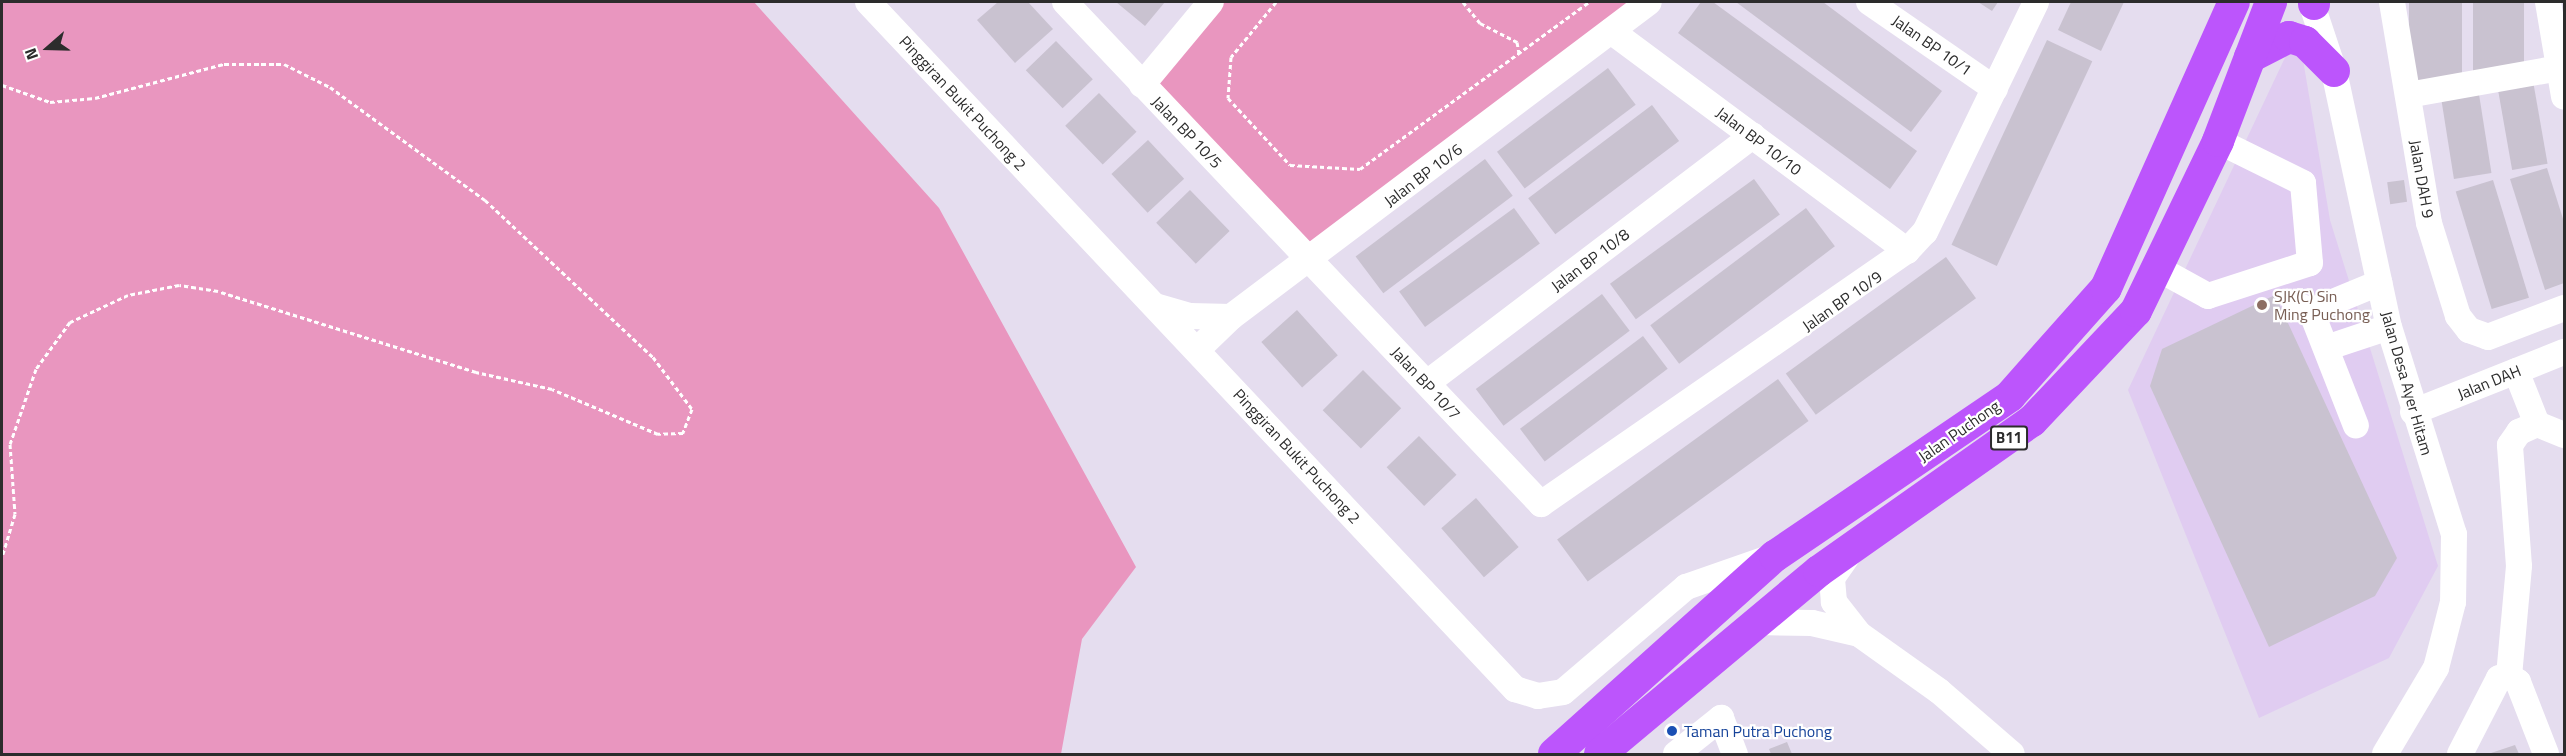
<!DOCTYPE html>
<html>
<head>
<meta charset="utf-8">
<style>
	body { margin:0 }
	#map { position:relative; width:2566px; height:756px; overflow:hidden; background:#e5ddef; font-family:"Titillium Web",sans-serif }
	div>[style] { position:absolute }
	.education>* { inset:0; background:#e0ccf1 }
	.green>* { inset:0; background:#e996bf }
	.building>* { inset:0; background:#c9c2d0; transform-origin:0 0 }
	.path>* { height:3px; margin-top:-1.5px; transform-origin:0; background:repeating-linear-gradient(90deg,#fff 0 4.5px,transparent 0 7.5px) }
	.minor>* { height:26px; margin:-13px; padding:0 13px; transform-origin:13px; border-radius:13px; background:#fff }
	.major>* { height:32px; margin:-16px; padding:0 16px; transform-origin:16px; border-radius:16px; background:#bc55fc }
	.dots>* { width:16px; height:16px; translate:-50% -50%; box-sizing:border-box; border:3px solid #fff; border-radius:50% }
	span { translate:-50% -50%; white-space:nowrap; text-align:center; line-height:1.15; -webkit-text-stroke:4.5px #fff; paint-order:stroke }
	.shield-label span { padding:2px 4px; background:#fff; border:2px solid; border-radius:4px; -webkit-text-stroke-width:0 }
	.shield-label { font-size:15px; color:#2c2c2c; font-weight:700 }
	.street-label { font-size:16px; color:#2c2c2c }
	.education-label { font-size:16px; color:#785e54 }
	.left { translate:0 -50%; text-align:left }
	.transit-label { font-size:16px; color:#164399 }
	.frame { position:absolute; inset:0; border:3px solid #2c2c2c; pointer-events:none }
	.north { position:absolute; left:18px; top:18px; width:60px; height:60px; -webkit-text-stroke:4px #fff; paint-order:stroke; rotate:250deg; font-size:16px; font-weight:700; line-height:24px; text-align:center; color:#2c2c2c }
	.north::after { content:''; display:block; margin:auto; width:21px; height:27px; background:#2c2c2c; clip-path:polygon(50% 0,100% 100%,50% 72%,0 100%) }
</style>
</head>
<body>
<div id="map">
	<div class="education">
		<div style="clip-path:polygon(2298px 30px,2330px 220px,2438px 566px,2389px 658px,2259px 718px,2128px 390px)"></div>
	</div>
	<div class="green">
		<div style="clip-path:polygon(2px 2px,754px 2px,939px 208px,1136px 567px,1082px 639px,1061px 754px,2px 754px)"></div>
		<div style="clip-path:polygon(1211px 2px,1648px 2px,1309px 262px,1142px 85px)"></div>
	</div>
	<div class="building">
		<div style="clip-path:polygon(998px 2px,1028px 2px,1053px 29px,1015px 63px,977px 20px)"></div>
		<div style="clip-path:polygon(1116px 2px,1165px 2px,1145px 26px)"></div>
		<div style="clip-path:polygon(1701px 2px,1713px 2px,1917px 151px,1890px 189px,1678px 33px)"></div>
		<div style="clip-path:polygon(1736px 2px,1823px 2px,1942px 91px,1911px 132px)"></div>
		<div style="clip-path:polygon(1978px 2px,1998px 2px,1992px 11px)"></div>
		<div style="clip-path:polygon(2071px 2px,2124px 2px,2101px 51px,2058px 30px)"></div>
		<div style="left:2409px;top:2px;width:53px;height:82px"></div>
		<div style="left:2473px;top:2px;width:51px;height:71px"></div>
		<div style="left:2047px;top:40px;width:50px;height:226px;rotate:25deg"></div>
		<div style="left:1056px;top:41px;width:53px;height:42px;rotate:46deg"></div>
		<div style="left:1608px;top:68px;width:46px;height:139px;rotate:53deg"></div>
		<div style="left:2533px;top:81px;width:84px;height:36px;rotate:80deg"></div>
		<div style="left:2478px;top:88px;width:86px;height:38px;rotate:81deg"></div>
		<div style="left:1099px;top:93px;width:54px;height:47px;rotate:46deg"></div>
		<div style="left:1652px;top:105px;width:45px;height:155px;rotate:53deg"></div>
		<div style="left:1148px;top:140px;width:53px;height:50px;rotate:47deg"></div>
		<div style="left:1485px;top:159px;width:46px;height:162px;rotate:53deg"></div>
		<div style="clip-path:polygon(2547px 168px,2564px 222px,2564px 283px,2545px 290px,2510px 179px)"></div>
		<div style="left:1754px;top:179px;width:44px;height:178px;rotate:54deg"></div>
		<div style="left:2404px;top:180px;width:22px;height:17px;rotate:82deg"></div>
		<div style="left:2493px;top:180px;width:123px;height:39px;rotate:73deg"></div>
		<div style="left:1190px;top:190px;width:57px;height:47px;rotate:46deg"></div>
		<div style="left:1514px;top:208px;width:44px;height:142px;rotate:54deg"></div>
		<div style="left:1806px;top:208px;width:48px;height:195px;rotate:53deg"></div>
		<div style="left:1946px;top:257px;width:51px;height:198px;rotate:54deg"></div>
		<div style="left:1602px;top:294px;width:46px;height:158px;rotate:53deg"></div>
		<div style="clip-path:polygon(2275px 295px,2397px 558px,2375px 596px,2269px 647px,2150px 386px,2162px 349px)"></div>
		<div style="left:1297px;top:310px;width:61px;height:48px;rotate:48deg"></div>
		<div style="left:1643px;top:336px;width:41px;height:154px;rotate:53deg"></div>
		<div style="left:1363px;top:370px;width:54px;height:57px;rotate:45deg"></div>
		<div style="left:1778px;top:379px;width:52px;height:273px;rotate:54deg"></div>
		<div style="left:1419px;top:436px;width:54px;height:45px;rotate:46deg"></div>
		<div style="left:1476px;top:498px;width:65px;height:46px;rotate:49deg"></div>
		<div style="clip-path:polygon(1787px 742px,1792px 754px,1771px 754px,1769px 749px)"></div>
		<div style="clip-path:polygon(2515px 745px,2519px 754px,2488px 754px)"></div>
	</div>
	<div class="path">
		<div style="left:1276px;top:2px;width:71px;rotate:129.3deg"></div>
		<div style="left:1231px;top:57px;width:41px;rotate:94.2deg"></div>
		<div style="left:1228px;top:98px;width:91px;rotate:47.2deg"></div>
		<div style="left:1290px;top:165px;width:70px;rotate:3.3deg"></div>
		<div style="left:1360px;top:169px;width:283px;rotate:-36.1deg"></div>
		<div style="left:1463px;top:2px;width:27px;rotate:51deg"></div>
		<div style="left:1480px;top:23px;width:42px;rotate:27.2deg"></div>
		<div style="left:1517px;top:42px;width:11px;rotate:80deg"></div>
		<div style="left:2px;top:85px;width:51px;rotate:19.5deg"></div>
		<div style="left:50px;top:102px;width:45px;rotate:-5.1deg"></div>
		<div style="left:95px;top:98px;width:133px;rotate:-14.8deg"></div>
		<div style="left:224px;top:64px;width:60px"></div>
		<div style="left:284px;top:64px;width:51px;rotate:26.6deg"></div>
		<div style="left:330px;top:87px;width:192px;rotate:36.1deg"></div>
		<div style="left:485px;top:200px;width:230px;rotate:43.1deg"></div>
		<div style="left:653px;top:357px;width:65px;rotate:53.1deg"></div>
		<div style="left:692px;top:409px;width:26px;rotate:111deg"></div>
		<div style="left:683px;top:433px;width:25px;rotate:178deg"></div>
		<div style="left:658px;top:434px;width:115px;rotate:-157deg"></div>
		<div style="left:552px;top:389px;width:78px;rotate:-167.4deg"></div>
		<div style="left:476px;top:372px;width:270px;rotate:-162.6deg"></div>
		<div style="left:218px;top:291px;width:39px;rotate:-171deg"></div>
		<div style="left:179px;top:285px;width:52px;rotate:168.9deg"></div>
		<div style="left:128px;top:295px;width:64px;rotate:155deg"></div>
		<div style="left:70px;top:322px;width:58px;rotate:125.9deg"></div>
		<div style="left:36px;top:369px;width:79px;rotate:109.1deg"></div>
		<div style="left:10px;top:444px;width:70px;rotate:85.9deg"></div>
		<div style="left:15px;top:514px;width:45px;rotate:106.8deg"></div>
	</div>
	<div class="minor">
		<div style="left:868px;top:2px;width:944px;rotate:46.72deg"></div>
		<div style="left:1515px;top:689px;width:24px;rotate:17deg"></div>
		<div style="left:1538px;top:696px;width:25px;rotate:-9deg"></div>
		<div style="left:1563px;top:692px;width:162px;rotate:-40.5deg"></div>
		<div style="left:1686px;top:587px;width:91px;rotate:-19.2deg"></div>
		<div style="left:1065px;top:2px;width:692px;rotate:46.52deg"></div>
		<div style="left:1541px;top:504px;width:445px;rotate:-34.7deg"></div>
		<div style="left:1907px;top:251px;width:26px;rotate:-47deg"></div>
		<div style="left:1925px;top:232px;width:255px;rotate:-64.2deg"></div>
		<div style="left:1869px;top:2px;width:153px;rotate:34.6deg"></div>
		<div style="left:2311px;top:2px;width:73px;rotate:71.6deg"></div>
		<div style="left:2334px;top:71px;width:262px;rotate:77.9deg"></div>
		<div style="left:2389px;top:327px;width:217px;rotate:72.6deg"></div>
		<div style="left:2454px;top:534px;width:68px;rotate:90.8deg"></div>
		<div style="left:2453px;top:602px;width:68px;rotate:104.4deg"></div>
		<div style="left:2436px;top:668px;width:100px;rotate:120.7deg"></div>
		<div style="left:2392px;top:2px;width:224px;rotate:80.5deg"></div>
		<div style="left:2429px;top:223px;width:97px;rotate:72.7deg"></div>
		<div style="left:2458px;top:316px;width:18px;rotate:52deg"></div>
		<div style="left:2469px;top:330px;width:20px;rotate:20deg"></div>
		<div style="left:2488px;top:337px;width:81px;rotate:-20.9deg"></div>
		<div style="left:2548px;top:2px;width:96px;rotate:80.4deg"></div>
		<div style="left:1611px;top:31px;width:369px;rotate:36.6deg"></div>
		<div style="left:1142px;top:85px;width:108px;rotate:-50.3deg"></div>
		<div style="left:2408px;top:95px;width:153px;rotate:-10.1deg"></div>
		<div style="left:2157px;top:268px;width:58px;rotate:28.8deg"></div>
		<div style="left:2208px;top:296px;width:107px;rotate:-17.9deg"></div>
		<div style="left:2310px;top:263px;width:80px;rotate:-95deg"></div>
		<div style="left:2303px;top:183px;width:95px;rotate:-153.7deg"></div>
		<div style="left:2295px;top:304px;width:17px;rotate:24deg"></div>
		<div style="left:2311px;top:311px;width:123px;rotate:68.6deg"></div>
		<div style="left:1155px;top:306px;width:36px;rotate:16deg"></div>
		<div style="left:1190px;top:316px;width:41px;rotate:1.4deg"></div>
		<div style="left:2311px;top:311px;width:74px;rotate:-22.4deg"></div>
		<div style="left:2326px;top:348px;width:66px;rotate:-18.4deg"></div>
		<div style="left:1197px;top:350px;width:47px;rotate:-44.1deg"></div>
		<div style="left:1231px;top:317px;width:523px;rotate:-37deg"></div>
		<div style="left:1427px;top:383px;width:409px;rotate:-37.2deg"></div>
		<div style="left:2413px;top:412px;width:162px;rotate:-21.7deg"></div>
		<div style="left:2537px;top:424px;width:29px;rotate:22deg"></div>
		<div style="left:1756px;top:622px;width:56px;rotate:1deg"></div>
		<div style="left:1812px;top:623px;width:48px;rotate:13.2deg"></div>
		<div style="left:1859px;top:634px;width:41px;rotate:-128deg"></div>
		<div style="left:1834px;top:602px;width:24px;rotate:-95deg"></div>
		<div style="left:1832px;top:578px;width:32px;rotate:-55deg"></div>
		<div style="left:1859px;top:634px;width:98px;rotate:35.5deg"></div>
		<div style="left:1939px;top:691px;width:96px;rotate:40.8deg"></div>
		<div style="left:2509px;top:676px;width:110px;rotate:-84.8deg"></div>
		<div style="left:2519px;top:566px;width:121px;rotate:-94.3deg"></div>
		<div style="left:2510px;top:445px;width:16px;rotate:-55deg"></div>
		<div style="left:2519px;top:432px;width:20px;rotate:-24deg"></div>
		<div style="left:2537px;top:424px;width:57px;rotate:-111.6deg"></div>
		<div style="left:1676px;top:754px;width:58px;rotate:-38.7deg"></div>
		<div style="left:1721px;top:718px;width:39px;rotate:69deg"></div>
		<div style="left:2460px;top:754px;width:85px;rotate:-62.8deg"></div>
		<div style="left:2499px;top:678px;width:10px;rotate:-11deg"></div>
		<div style="left:2509px;top:676px;width:11px;rotate:34deg"></div>
		<div style="left:2518px;top:682px;width:77px;rotate:68.7deg"></div>
	</div>
	<div class="major">
		<div style="left:2314px;top:4px;width:2px;rotate:-90deg"></div>
		<div style="left:2250px;top:57px;width:44px;rotate:-27.1deg"></div>
		<div style="left:2289px;top:37px;width:17px;rotate:17deg"></div>
		<div style="left:2305px;top:42px;width:41px;rotate:45deg"></div>
		<div style="left:1554px;top:754px;width:297px;rotate:-41.9deg"></div>
		<div style="left:1775px;top:556px;width:284px;rotate:-34.2deg"></div>
		<div style="left:2010px;top:396px;width:144px;rotate:-48.4deg"></div>
		<div style="left:2106px;top:288px;width:313px;rotate:-65.9deg"></div>
		<div style="left:1600px;top:754px;width:285px;rotate:-39.9deg"></div>
		<div style="left:1819px;top:571px;width:261px;rotate:-35.2deg"></div>
		<div style="left:2032px;top:421px;width:151px;rotate:-46.6deg"></div>
		<div style="left:2136px;top:311px;width:189px;rotate:-64.2deg"></div>
		<div style="left:2218px;top:141px;width:149px;rotate:-69.1deg"></div>
	</div>
	<div class="dots">
		<div style="left:2262px;top:305px;background:#8d6e63"></div>
		<div style="left:1672px;top:731px;background:#1a4fb4"></div>
	</div>
	<div class="shield-label">
		<span style="left:2009px;top:438px">B11</span>
	</div>
	<div class="street-label">
		<span style="left:1932px;top:45px;rotate:35deg">Jalan BP 10/1</span>
		<span style="left:963px;top:103px;rotate:47deg">Pinggiran Bukit Puchong 2</span>
		<span style="left:1187px;top:132px;rotate:46deg">Jalan BP 10/5</span>
		<span style="left:1759px;top:141px;rotate:37deg">Jalan BP 10/10</span>
		<span style="left:1423px;top:175px;rotate:-37deg">Jalan BP 10/6</span>
		<span style="left:2422px;top:179px;rotate:80deg">Jalan DAH 9</span>
		<span style="left:1590px;top:260px;rotate:-37deg">Jalan BP 10/8</span>
		<span style="left:1842px;top:301px;rotate:-35deg">Jalan BP 10/9</span>
		<span style="left:2489px;top:382px;rotate:-22deg">Jalan DAH</span>
		<span style="left:1426px;top:383px;rotate:47deg">Jalan BP 10/7</span>
		<span style="left:2407px;top:383px;rotate:74deg">Jalan Desa Ayer Hitam</span>
		<span style="left:1959px;top:431px;rotate:-35deg">Jalan Puchong</span>
		<span style="left:1297px;top:456px;rotate:47deg">Pinggiran Bukit Puchong 2</span>
	</div>
	<div class="education-label">
		<span class="left" style="left:2274px;top:305px">SJK(C) Sin<br>Ming Puchong</span>
	</div>
	<div class="transit-label">
		<span class="left" style="left:1684px;top:731px">Taman Putra Puchong</span>
	</div>
	<div class="frame"></div>
	<div class="north">N</div>
</div>
</body>
</html>
